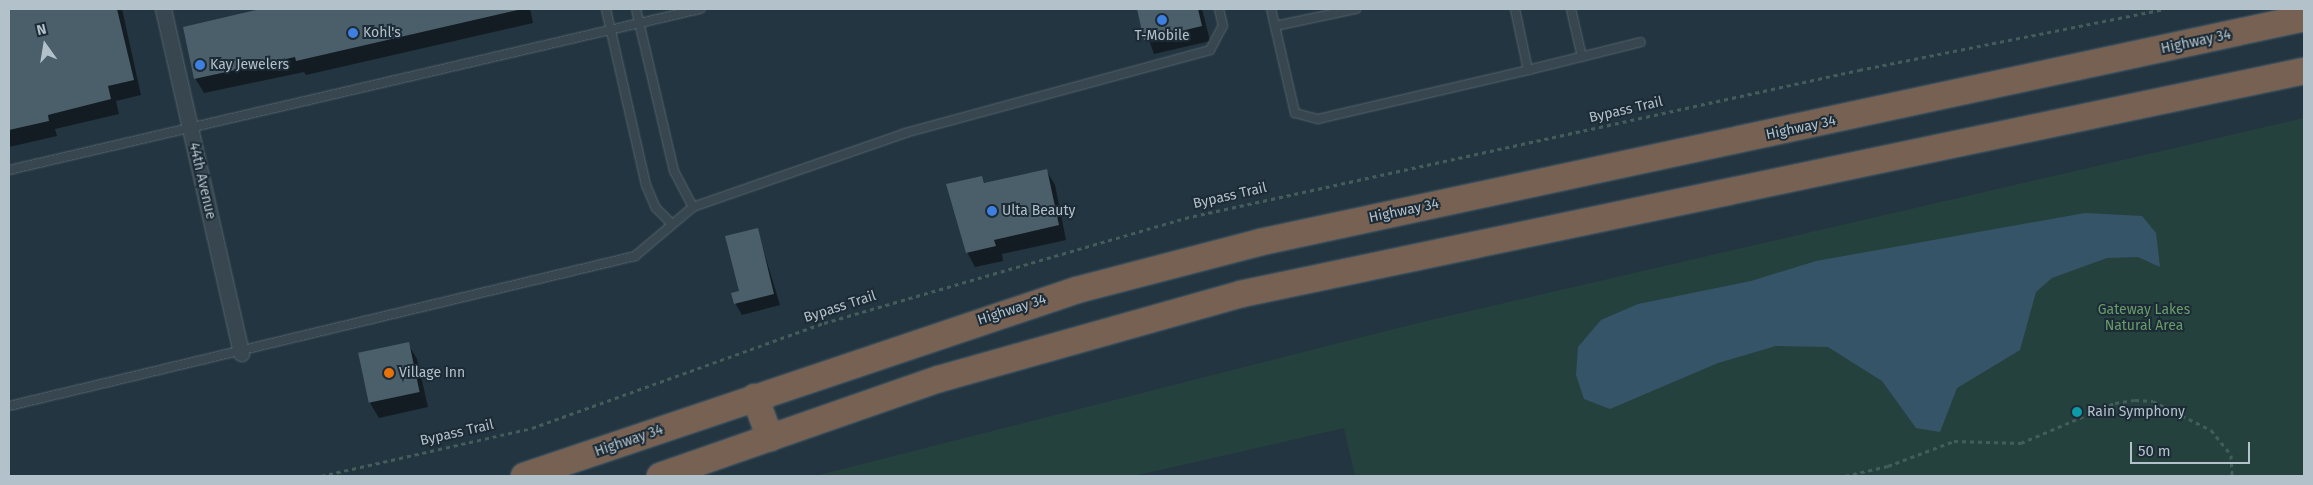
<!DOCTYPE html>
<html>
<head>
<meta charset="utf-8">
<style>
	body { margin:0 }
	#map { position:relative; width:2313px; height:485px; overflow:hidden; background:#233540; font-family:"Fira Sans",sans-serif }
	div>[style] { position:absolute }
	.green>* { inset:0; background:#25413e }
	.water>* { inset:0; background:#355468 }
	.shadow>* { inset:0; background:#0007 }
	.building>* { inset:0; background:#4b5f6b; transform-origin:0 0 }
	.path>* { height:3px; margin-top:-1.5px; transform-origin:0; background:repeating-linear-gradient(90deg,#435d5a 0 4px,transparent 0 8px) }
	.roads { filter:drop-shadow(0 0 1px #55646d) drop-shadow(0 0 1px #55646d) }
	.lane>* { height:8px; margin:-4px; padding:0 4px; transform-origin:4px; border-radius:4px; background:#37464f }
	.street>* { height:15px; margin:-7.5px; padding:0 7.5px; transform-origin:7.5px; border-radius:7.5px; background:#37464f }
	.highway>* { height:26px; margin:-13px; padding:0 13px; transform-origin:13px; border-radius:13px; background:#766153 }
	.dots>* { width:14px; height:14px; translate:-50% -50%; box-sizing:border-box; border:2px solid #1c2b35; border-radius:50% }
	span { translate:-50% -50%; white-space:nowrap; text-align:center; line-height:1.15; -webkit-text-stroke:4px #1c2b35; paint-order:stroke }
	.poi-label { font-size:14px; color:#b3c1ca }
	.left { translate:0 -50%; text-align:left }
	.street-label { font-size:14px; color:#b3c1ca }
	.park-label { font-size:14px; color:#699d6a }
	.frame { position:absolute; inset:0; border:10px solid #b3c1ca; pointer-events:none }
	.north { position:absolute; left:20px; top:20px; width:50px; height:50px; -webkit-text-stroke:4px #1c2b35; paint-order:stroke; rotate:347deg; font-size:14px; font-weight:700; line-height:20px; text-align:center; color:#b3c1ca }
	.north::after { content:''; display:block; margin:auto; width:18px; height:22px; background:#b3c1ca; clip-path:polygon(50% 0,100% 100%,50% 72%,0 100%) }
	.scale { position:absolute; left:2130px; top:442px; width:120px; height:22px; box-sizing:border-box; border:2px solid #b3c1ca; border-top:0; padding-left:6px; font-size:15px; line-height:18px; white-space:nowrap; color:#b3c1ca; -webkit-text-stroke:4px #1c2b35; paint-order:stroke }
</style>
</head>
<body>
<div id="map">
	<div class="green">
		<div style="clip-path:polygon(2304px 118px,2304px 476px,1355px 476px,1344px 428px,1134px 476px,815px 476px,1418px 323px)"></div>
	</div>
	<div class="water">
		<div style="clip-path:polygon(2085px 213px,2142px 216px,2156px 233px,2160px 267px,2138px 257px,2107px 258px,2052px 278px,2036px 292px,2020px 350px,1957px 388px,1940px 432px,1916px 428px,1882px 381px,1828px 347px,1776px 346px,1718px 363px,1610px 409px,1584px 399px,1576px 375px,1578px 347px,1601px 320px,1638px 304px,1751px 281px,1816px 261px)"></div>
	</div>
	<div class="shadow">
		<div style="clip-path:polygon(9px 9px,122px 9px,141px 95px,116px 101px,119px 114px,55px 129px,57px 136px,9px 147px)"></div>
		<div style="clip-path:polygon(266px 9px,530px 9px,533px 23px,306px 75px,304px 72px,204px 93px,195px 78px,184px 28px)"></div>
		<div style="clip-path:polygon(1138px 9px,1202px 9px,1210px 41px,1154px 54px)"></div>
		<div style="clip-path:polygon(1046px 170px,1055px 185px,1066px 240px,1002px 254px,1003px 261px,975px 267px,967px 252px,982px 177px,985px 184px)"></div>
		<div style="clip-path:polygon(757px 229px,780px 305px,742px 315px,735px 303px)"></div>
		<div style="clip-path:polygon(408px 344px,417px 359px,428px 407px,379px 418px,370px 403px)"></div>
	</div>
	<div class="building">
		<div style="clip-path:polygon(9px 9px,117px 9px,134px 80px,108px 86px,111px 99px,48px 115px,49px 121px,9px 130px)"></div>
		<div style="clip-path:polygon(260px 9px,518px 9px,518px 10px,296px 61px,295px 57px,194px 79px,183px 27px)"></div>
		<div style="clip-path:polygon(1137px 9px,1198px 9px,1202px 26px,1144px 40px)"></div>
		<div style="clip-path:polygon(1047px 169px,1059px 225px,994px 240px,996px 246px,966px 253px,946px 184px,982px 176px,984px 183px)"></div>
		<div style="clip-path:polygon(758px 228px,774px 294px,734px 304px,731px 293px,739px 291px,725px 236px)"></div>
		<div style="left:409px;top:342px;width:51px;height:52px;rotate:78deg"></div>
	</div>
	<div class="path">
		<div style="left:321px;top:476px;width:216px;rotate:-12.8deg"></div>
		<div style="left:532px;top:428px;width:310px;rotate:-19.8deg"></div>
		<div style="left:824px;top:323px;width:376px;rotate:-16.2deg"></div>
		<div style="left:1185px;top:218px;width:690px;rotate:-12.38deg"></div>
		<div style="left:1859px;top:70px;width:310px;rotate:-11.3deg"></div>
		<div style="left:1845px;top:476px;width:44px;rotate:-13.1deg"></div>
		<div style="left:1888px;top:466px;width:71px;rotate:-20.7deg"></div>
		<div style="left:1954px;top:441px;width:67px;rotate:1.7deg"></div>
		<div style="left:2021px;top:443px;width:102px;rotate:-23.1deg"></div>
		<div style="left:2115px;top:403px;width:20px;rotate:-9deg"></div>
		<div style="left:2135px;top:400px;width:18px;rotate:3deg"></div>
		<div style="left:2153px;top:401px;width:65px;rotate:26.6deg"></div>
		<div style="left:2211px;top:430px;width:32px;rotate:51deg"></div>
		<div style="left:2231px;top:455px;width:21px;rotate:87deg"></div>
	</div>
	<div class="roads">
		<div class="lane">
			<div style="left:606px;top:9px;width:180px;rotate:77.2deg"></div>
			<div style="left:646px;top:185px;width:25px;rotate:67deg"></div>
			<div style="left:656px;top:208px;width:21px;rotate:45deg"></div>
			<div style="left:636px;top:9px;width:166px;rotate:76.8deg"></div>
			<div style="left:674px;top:171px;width:41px;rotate:62.2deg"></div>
			<div style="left:1271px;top:9px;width:107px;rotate:77deg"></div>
			<div style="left:1295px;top:113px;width:24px;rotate:15deg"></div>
			<div style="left:1318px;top:119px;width:216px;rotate:-13.1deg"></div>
			<div style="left:1528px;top:70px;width:62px;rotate:-102deg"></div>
			<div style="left:1571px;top:9px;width:49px;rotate:77.1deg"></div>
			<div style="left:1275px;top:26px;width:83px;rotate:-11.9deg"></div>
			<div style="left:1528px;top:70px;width:116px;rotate:-13.9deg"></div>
			<div style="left:9px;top:170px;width:710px;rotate:-13.12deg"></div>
			<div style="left:9px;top:406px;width:644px;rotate:-13.47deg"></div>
			<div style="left:635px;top:256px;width:76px;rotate:-40.2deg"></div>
			<div style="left:693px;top:207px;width:225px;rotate:-19.2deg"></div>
			<div style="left:905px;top:133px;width:316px;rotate:-15.2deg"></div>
			<div style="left:1210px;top:50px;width:27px;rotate:-62deg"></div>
			<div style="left:1223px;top:26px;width:17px;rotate:-103deg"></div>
		</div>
		<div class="street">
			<div style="left:163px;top:9px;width:353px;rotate:77.2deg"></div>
		</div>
		<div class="highway">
			<div style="left:755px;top:397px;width:44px;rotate:69.9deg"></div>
			<div style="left:524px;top:476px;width:583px;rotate:-18.59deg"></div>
			<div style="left:1077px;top:290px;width:190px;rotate:-14.6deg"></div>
			<div style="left:1261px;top:242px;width:1067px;rotate:-12.12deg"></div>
			<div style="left:660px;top:476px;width:295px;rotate:-19.2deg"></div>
			<div style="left:939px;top:379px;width:314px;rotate:-15.7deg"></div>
			<div style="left:1241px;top:294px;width:1086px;rotate:-11.85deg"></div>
		</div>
	</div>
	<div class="dots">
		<div style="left:1162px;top:20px;background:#3f7fe0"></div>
		<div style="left:353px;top:33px;background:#3f7fe0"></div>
		<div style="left:200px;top:65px;background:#3f7fe0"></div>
		<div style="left:992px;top:211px;background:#3f7fe0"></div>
		<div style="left:389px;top:373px;background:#e8710a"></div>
		<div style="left:2077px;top:412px;background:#0f9aa8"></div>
	</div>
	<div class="poi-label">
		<span class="left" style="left:363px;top:33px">Kohl's</span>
		<span style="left:1162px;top:36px">T-Mobile</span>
		<span class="left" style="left:210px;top:65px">Kay Jewelers</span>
		<span class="left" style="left:1002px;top:211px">Ulta Beauty</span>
		<span class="left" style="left:399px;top:373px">Village Inn</span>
		<span class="left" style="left:2087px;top:412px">Rain Symphony</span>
	</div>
	<div class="street-label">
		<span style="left:2196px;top:42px;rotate:-12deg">Highway 34</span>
		<span style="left:1626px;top:110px;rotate:-13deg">Bypass Trail</span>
		<span style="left:1801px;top:128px;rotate:-12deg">Highway 34</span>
		<span style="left:202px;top:181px;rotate:77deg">44th Avenue</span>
		<span style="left:1230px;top:196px;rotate:-13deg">Bypass Trail</span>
		<span style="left:1404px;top:211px;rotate:-12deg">Highway 34</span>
		<span style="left:840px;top:307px;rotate:-18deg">Bypass Trail</span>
		<span style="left:1012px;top:310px;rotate:-18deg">Highway 34</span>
		<span style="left:457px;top:433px;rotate:-13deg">Bypass Trail</span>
		<span style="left:629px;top:441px;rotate:-19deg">Highway 34</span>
	</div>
	<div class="park-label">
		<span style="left:2144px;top:318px">Gateway Lakes<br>Natural Area</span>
	</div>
	<div class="frame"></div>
	<div class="north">N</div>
	<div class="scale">50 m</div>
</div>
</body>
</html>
